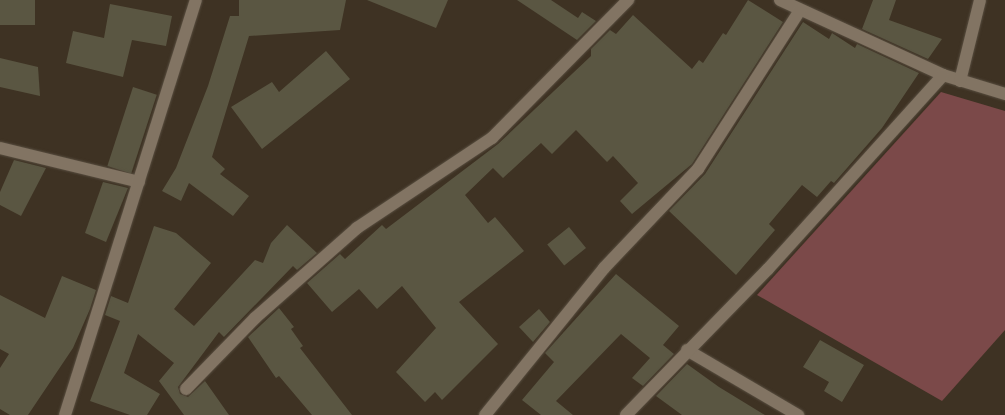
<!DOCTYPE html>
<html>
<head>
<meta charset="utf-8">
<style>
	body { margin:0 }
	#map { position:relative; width:1005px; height:415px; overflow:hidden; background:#3e3223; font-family:"PT Serif",serif }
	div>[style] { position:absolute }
	.green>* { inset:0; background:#7b4949 }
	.building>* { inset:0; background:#5a5642; transform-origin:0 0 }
	.roads { filter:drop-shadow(0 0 1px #584e40) drop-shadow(0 0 1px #584e40) }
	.street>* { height:12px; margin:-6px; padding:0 6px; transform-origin:6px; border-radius:6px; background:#827463 }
	.secondary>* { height:12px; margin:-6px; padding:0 6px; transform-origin:6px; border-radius:6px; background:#827463 }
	span { translate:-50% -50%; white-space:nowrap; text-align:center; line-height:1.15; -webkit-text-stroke:4px #3e3223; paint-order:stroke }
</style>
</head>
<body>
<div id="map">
	<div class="green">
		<div style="clip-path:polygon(941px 92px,1005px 111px,1005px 330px,942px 401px,757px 295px)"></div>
	</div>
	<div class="building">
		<div style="left:0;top:0;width:35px;height:25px"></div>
		<div style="clip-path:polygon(239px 0,346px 0,340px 30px,249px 36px,212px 157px,225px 169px,220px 174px,249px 196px,233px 216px,189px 183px,181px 201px,162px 191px,176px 168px,208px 86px,230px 16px,239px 16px)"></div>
		<div style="clip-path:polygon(367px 0,448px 0,436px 28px)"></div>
		<div style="clip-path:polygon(517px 0,551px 0,578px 18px,582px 12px,596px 21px,577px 40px)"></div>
		<div style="clip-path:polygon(748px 0,783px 22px,692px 164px,632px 214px,620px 201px,638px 183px,613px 156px,607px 162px,576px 130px,552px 154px,541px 143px,503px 178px,493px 168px,465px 195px,488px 223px,495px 217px,524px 251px,459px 302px,498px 344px,442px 400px,435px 392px,425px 402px,396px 372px,436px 328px,402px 286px,377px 309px,359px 289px,332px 312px,307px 283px,340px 254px,345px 259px,382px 225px,386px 229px,498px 144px,591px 56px,591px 49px,610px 30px,616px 34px,633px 15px,692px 69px,699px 60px,703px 63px,723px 33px,726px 35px)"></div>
		<div style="clip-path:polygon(873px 0,896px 0,889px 20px,942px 39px,928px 59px,862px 29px)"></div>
		<div style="clip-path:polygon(110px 4px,172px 16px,166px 46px,132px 40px,123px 77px,66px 63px,73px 31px,104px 38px)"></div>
		<div style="clip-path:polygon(803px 22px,829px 39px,832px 33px,855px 48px,857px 44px,919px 73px,882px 128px,834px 183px,831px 181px,817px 197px,802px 185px,769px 224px,775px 230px,736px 275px,669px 211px,705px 174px)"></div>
		<div style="clip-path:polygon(326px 51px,350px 79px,262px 149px,231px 107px,272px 82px,279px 92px)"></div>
		<div style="clip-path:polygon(0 58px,38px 67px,40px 96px,0 87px)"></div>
		<div style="left:133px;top:87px;width:25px;height:83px;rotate:18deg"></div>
		<div style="clip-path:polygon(14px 160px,46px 168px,21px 216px,0 205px,0 192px)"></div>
		<div style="clip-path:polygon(103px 182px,128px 188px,106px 242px,85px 233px)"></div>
		<div style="clip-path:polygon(287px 225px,317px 253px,297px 270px,293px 266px,224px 337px,219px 332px,178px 387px,180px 394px,188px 397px,205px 381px,229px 415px,184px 415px,159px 381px,174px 363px,138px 334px,124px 373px,160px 394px,147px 415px,130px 415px,90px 401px,120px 321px,105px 315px,111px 296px,128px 303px,154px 226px,176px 233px,211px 263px,174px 309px,194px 326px,255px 260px,263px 263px,271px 243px)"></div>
		<div style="left:569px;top:227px;width:27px;height:28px;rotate:51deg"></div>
		<div style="clip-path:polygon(616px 274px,679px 326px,663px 345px,674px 354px,643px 386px,632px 378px,650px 358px,621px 334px,556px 401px,573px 415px,541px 415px,522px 400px,554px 362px,545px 353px)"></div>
		<div style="clip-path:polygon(62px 276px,96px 290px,90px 309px,73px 348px,28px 415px,10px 415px,0 409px,0 368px,9px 354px,0 349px,0 295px,45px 318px)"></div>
		<div style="clip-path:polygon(279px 308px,294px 327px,291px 329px,303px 346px,300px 348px,352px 415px,312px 415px,279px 376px,276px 378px,248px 337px)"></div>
		<div style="clip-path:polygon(539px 309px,550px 322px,533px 342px,519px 327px)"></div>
		<div style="clip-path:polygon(820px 340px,864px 365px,842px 402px,824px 391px,829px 382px,803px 367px)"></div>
		<div style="clip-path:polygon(687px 364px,719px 387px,765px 415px,682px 415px,656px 396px)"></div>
	</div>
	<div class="roads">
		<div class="street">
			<div style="left:780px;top:0;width:179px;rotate:24.7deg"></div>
			<div style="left:943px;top:75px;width:65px;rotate:17deg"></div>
			<div style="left:960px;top:81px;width:83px;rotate:-76.1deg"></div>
			<div style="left:0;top:148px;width:143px;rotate:13.7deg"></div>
			<div style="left:687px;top:350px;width:129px;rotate:30.4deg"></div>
			<div style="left:186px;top:389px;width:99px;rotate:-45.8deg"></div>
			<div style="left:255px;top:318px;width:136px;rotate:-41.4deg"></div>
			<div style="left:357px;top:228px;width:162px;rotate:-33.7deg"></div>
			<div style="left:492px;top:138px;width:194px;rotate:-45.4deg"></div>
			<div style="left:485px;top:415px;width:189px;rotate:-51deg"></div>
			<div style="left:604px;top:268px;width:137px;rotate:-46.5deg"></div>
			<div style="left:698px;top:169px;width:189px;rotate:-57.3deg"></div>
			<div style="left:626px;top:415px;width:204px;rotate:-45.8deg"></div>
			<div style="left:768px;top:269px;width:261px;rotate:-47.9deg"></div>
		</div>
		<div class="secondary">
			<div style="left:65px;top:415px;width:435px;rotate:-72.5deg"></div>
		</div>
	</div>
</div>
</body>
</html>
